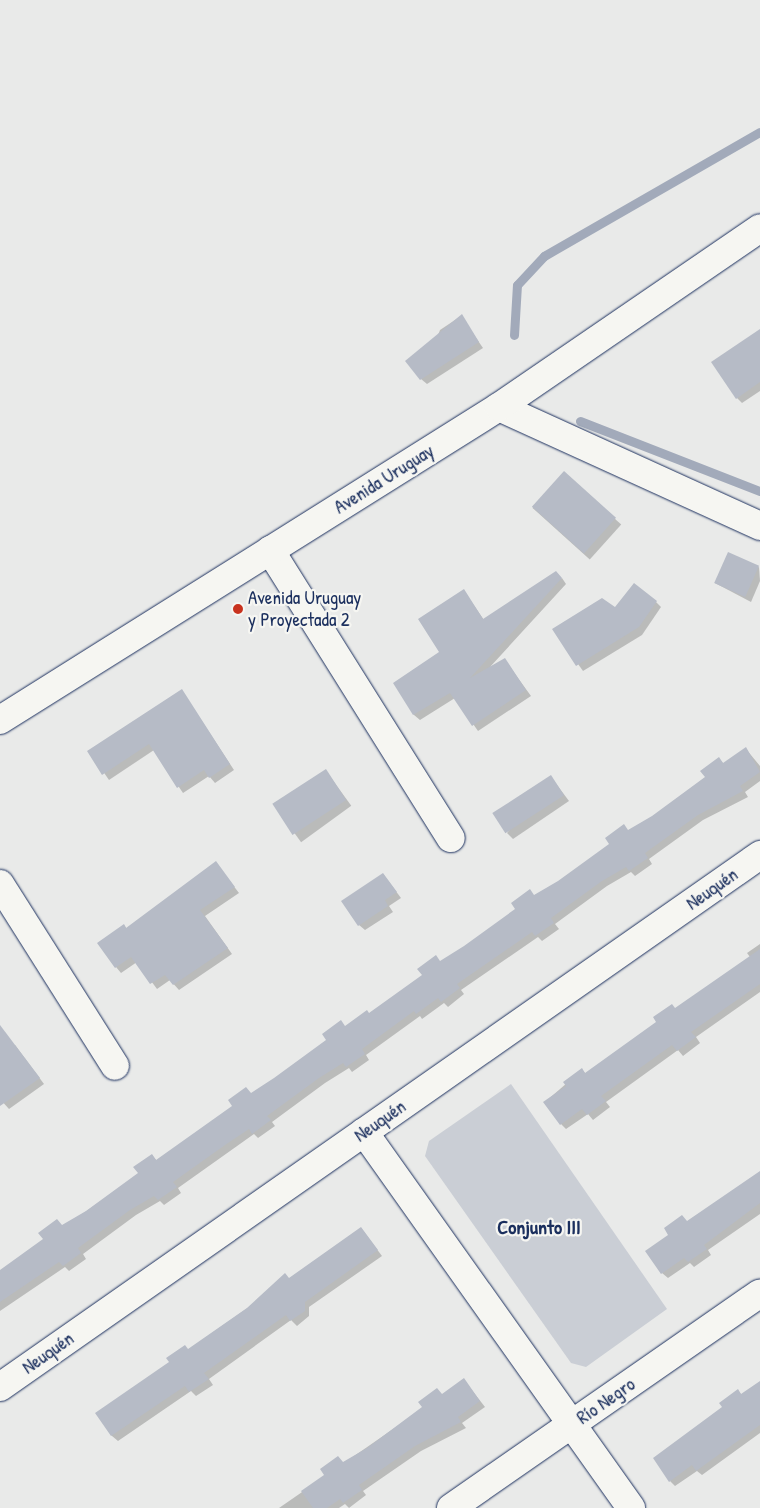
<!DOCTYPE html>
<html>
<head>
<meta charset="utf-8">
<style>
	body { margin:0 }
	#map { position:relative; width:760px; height:1508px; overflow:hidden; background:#e9eae9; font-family:"Patrick Hand",sans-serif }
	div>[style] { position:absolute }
	.green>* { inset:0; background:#caced5 }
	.shadow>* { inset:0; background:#0003; transform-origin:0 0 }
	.stream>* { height:9px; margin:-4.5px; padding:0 4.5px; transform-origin:4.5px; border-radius:4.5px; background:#a2aaba }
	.building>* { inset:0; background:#b6bbc6; transform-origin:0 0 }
	.roads { filter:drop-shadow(0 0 1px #1b2f5e) drop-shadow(0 0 1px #1b2f5e) }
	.minor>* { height:28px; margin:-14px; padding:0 14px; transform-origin:14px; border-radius:14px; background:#f6f6f2 }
	.major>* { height:28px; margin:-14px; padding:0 14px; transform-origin:14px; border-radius:14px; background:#f6f6f2 }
	.dots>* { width:14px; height:14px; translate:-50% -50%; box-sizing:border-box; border:2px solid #f6f6f2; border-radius:50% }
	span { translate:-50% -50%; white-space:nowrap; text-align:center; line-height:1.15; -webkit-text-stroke:4.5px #f6f6f2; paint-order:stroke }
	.street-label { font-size:19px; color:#1b2f5e }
	.poi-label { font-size:19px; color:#1b2f5e }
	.left { translate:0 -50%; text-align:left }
	.neighbourhood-label { font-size:20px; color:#1b2f5e; font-weight:700 }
</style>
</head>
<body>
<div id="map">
	<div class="green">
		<div style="clip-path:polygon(511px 1084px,667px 1309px,586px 1367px,571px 1363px,425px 1156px,429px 1141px)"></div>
	</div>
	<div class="shadow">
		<div style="clip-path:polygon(461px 316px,483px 348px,427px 384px,421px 379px,440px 330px)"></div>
		<div style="clip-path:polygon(760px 331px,760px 391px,742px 403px,737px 398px)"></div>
		<div style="left:564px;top:473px;width:77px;height:47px;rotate:42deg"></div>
		<div style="clip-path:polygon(759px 567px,760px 581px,751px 602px,715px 583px)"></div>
		<div style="clip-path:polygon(562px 578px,566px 584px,490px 667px,505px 660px,531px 696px,478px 731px,455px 698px,420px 720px,414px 715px,395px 683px,441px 653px,464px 591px,484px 620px)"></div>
		<div style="clip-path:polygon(656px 602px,661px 607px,642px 635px,583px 671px,554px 630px,615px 609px)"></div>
		<div style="clip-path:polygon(182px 691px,234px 770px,215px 783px,209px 776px,183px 793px,154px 750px,109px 780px,89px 751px)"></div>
		<div style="clip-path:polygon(746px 749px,760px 766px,760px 781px,745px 792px,748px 797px,703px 820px,649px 859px,652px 864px,635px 876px,631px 872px,607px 886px,555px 924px,559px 929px,542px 941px,538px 937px,461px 990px,464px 994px,448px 1007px,444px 1003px,422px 1019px,420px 1016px,366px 1055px,369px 1060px,352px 1072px,349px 1068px,325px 1083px,272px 1122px,275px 1126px,258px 1138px,254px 1134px,178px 1188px,181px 1193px,164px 1205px,160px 1201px,136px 1215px,83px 1254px,86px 1259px,69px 1271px,65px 1267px,0 1311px,0 1272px,139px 1174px,152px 1155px,157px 1161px,652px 817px,706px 777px,719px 759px,724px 764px)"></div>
		<div style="left:326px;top:771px;width:43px;height:62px;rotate:54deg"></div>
		<div style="clip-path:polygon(551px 777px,569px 801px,513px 839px,507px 833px)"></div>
		<div style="clip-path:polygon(216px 863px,239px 893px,205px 916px,232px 954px,179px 990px,170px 980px,157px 989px,137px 962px,121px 973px,116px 967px,124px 925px,127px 929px)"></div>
		<div style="clip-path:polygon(383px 874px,401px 898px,389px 906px,393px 912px,365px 930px,359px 925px)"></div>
		<div style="clip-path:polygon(760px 944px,760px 992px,696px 1037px,700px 1043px,683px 1056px,678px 1050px,606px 1102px,610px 1107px,593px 1120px,588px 1114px,566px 1129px,561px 1124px,545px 1102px,582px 1070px,586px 1074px,750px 957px,747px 953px)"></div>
		<div style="clip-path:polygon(15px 1045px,44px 1084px,9px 1109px,0 1099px,0 1046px)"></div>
		<div style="clip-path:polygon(760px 1172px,760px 1214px,708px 1250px,711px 1255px,694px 1267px,690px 1263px,668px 1278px,662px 1273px,688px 1222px)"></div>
		<div style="clip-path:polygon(361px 1228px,382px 1256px,309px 1307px,309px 1316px,297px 1326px,291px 1320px,209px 1379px,213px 1385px,196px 1396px,191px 1391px,118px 1441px,112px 1436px,97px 1414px)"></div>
		<div style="clip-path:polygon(464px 1380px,485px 1407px,462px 1423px,466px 1428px,421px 1451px,363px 1491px,366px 1495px,349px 1508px,345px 1504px,339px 1508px,279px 1508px)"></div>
		<div style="clip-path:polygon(760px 1385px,760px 1433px,702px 1475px,697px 1471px,675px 1486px,670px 1481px,724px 1407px,738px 1391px,742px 1395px)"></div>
	</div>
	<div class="stream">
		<div style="left:514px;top:335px;width:50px;rotate:-86.6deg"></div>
		<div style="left:517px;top:285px;width:40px;rotate:-47deg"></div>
		<div style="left:544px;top:256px;width:249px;rotate:-29.9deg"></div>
		<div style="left:580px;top:421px;width:193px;rotate:21.3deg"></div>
	</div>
	<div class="building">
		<div style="clip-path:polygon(462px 314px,479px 342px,420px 380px,405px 361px)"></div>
		<div style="clip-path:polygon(760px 329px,760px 382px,736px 399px,711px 362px)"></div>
		<div style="left:564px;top:471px;width:70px;height:48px;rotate:42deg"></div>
		<div style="left:728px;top:552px;width:34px;height:34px;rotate:24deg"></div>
		<div style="clip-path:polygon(556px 571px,562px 578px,470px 678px,505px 658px,526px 690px,472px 726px,450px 693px,413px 715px,393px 683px,439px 652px,418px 619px,464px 589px,483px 619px)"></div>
		<div style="clip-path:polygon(634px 583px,657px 601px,639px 627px,576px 666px,552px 629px,602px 598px,615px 607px)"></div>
		<div style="clip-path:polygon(182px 689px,230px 764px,209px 778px,204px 770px,177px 788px,149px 744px,102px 775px,87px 751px)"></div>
		<div style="clip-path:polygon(746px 747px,760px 772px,740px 786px,743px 791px,698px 815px,645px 853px,648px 858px,629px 871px,626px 867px,602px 881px,551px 918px,554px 923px,535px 936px,532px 932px,457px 984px,460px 988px,441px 1002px,438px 998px,416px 1014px,414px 1011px,362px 1049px,365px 1054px,346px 1067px,343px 1063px,319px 1078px,267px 1116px,271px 1120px,252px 1134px,249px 1129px,225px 1145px,173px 1182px,177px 1187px,158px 1200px,154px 1196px,130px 1210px,78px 1248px,81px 1253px,63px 1266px,59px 1262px,0 1302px,0 1270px,43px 1239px,38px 1233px,57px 1219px,62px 1225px,86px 1211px,138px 1173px,133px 1167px,152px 1154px,156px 1160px,232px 1106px,228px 1100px,246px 1087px,251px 1093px,274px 1078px,326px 1040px,322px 1034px,341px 1020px,345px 1026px,367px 1010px,369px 1013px,422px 975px,417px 969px,436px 955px,440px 961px,464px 946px,515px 909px,511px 903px,530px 889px,534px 895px,558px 881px,609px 844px,605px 838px,624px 824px,628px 830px,652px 816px,705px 777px,700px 771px,719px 757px,723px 763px)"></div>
		<div style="left:326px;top:769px;width:37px;height:64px;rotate:57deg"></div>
		<div style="left:551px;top:775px;width:24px;height:70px;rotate:57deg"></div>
		<div style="clip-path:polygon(216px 861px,235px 887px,200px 910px,228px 948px,173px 985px,165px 975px,150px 984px,131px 957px,115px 968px,97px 943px,124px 924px,126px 928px)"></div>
		<div style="clip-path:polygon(383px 873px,397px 892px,385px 900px,388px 906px,358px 926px,341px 901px)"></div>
		<div style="clip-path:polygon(760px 949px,760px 984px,691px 1032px,696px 1037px,677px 1051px,672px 1045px,601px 1096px,606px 1101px,587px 1115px,582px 1109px,560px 1125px,543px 1102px,566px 1086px,563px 1082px,582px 1068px,585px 1073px,656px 1022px,653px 1017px,672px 1004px,675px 1008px)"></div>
		<div style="clip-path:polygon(0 1025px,40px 1078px,0 1106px)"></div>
		<div style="clip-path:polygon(760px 1171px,760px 1203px,704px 1245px,707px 1249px,688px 1262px,684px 1258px,661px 1274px,645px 1251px,668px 1235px,664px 1228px,682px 1215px,687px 1221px)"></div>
		<div style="clip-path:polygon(361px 1227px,378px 1250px,305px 1302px,305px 1311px,290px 1321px,286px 1315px,204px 1373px,209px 1379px,189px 1392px,185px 1386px,111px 1436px,95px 1413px,169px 1362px,166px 1358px,185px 1345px,188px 1349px,247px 1308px,285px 1273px,289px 1278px)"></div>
		<div style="clip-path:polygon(464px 1378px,480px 1401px,458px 1417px,461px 1422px,415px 1446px,359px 1485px,362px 1490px,343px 1503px,340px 1499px,327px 1508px,313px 1508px,301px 1491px,324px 1475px,320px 1469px,338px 1456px,343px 1462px,367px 1448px,422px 1407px,418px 1402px,437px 1388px,442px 1394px)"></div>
		<div style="clip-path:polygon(760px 1381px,760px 1425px,696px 1471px,692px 1465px,669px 1482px,653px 1458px,722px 1407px,719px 1403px,738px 1389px,741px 1394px)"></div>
	</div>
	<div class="roads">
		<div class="minor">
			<div style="left:499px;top:407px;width:287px;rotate:24.5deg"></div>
			<div style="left:270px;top:550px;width:340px;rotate:57.9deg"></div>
			<div style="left:0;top:884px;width:215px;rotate:57.7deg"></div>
			<div style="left:364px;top:1132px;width:461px;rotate:54.6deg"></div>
			<div style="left:0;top:1387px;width:928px;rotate:-34.99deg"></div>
			<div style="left:451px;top:1508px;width:376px;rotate:-34.8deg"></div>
		</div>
		<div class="major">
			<div style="left:0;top:720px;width:589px;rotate:-32.1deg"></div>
			<div style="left:499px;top:407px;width:316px;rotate:-34.4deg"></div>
		</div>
	</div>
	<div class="dots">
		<div style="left:238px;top:609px;background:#c8321e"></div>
	</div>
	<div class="street-label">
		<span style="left:384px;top:479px;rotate:-32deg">Avenida Uruguay</span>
		<span style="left:712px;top:889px;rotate:-35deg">Neuquén</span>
		<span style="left:380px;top:1121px;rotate:-35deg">Neuquén</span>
		<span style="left:48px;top:1353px;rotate:-35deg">Neuquén</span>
		<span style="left:606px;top:1401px;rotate:-35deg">Río Negro</span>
	</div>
	<div class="poi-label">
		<span class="left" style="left:248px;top:609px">Avenida Uruguay<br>y Proyectada 2</span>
	</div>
	<div class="neighbourhood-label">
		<span style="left:539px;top:1226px">Conjunto III</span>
	</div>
</div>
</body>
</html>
